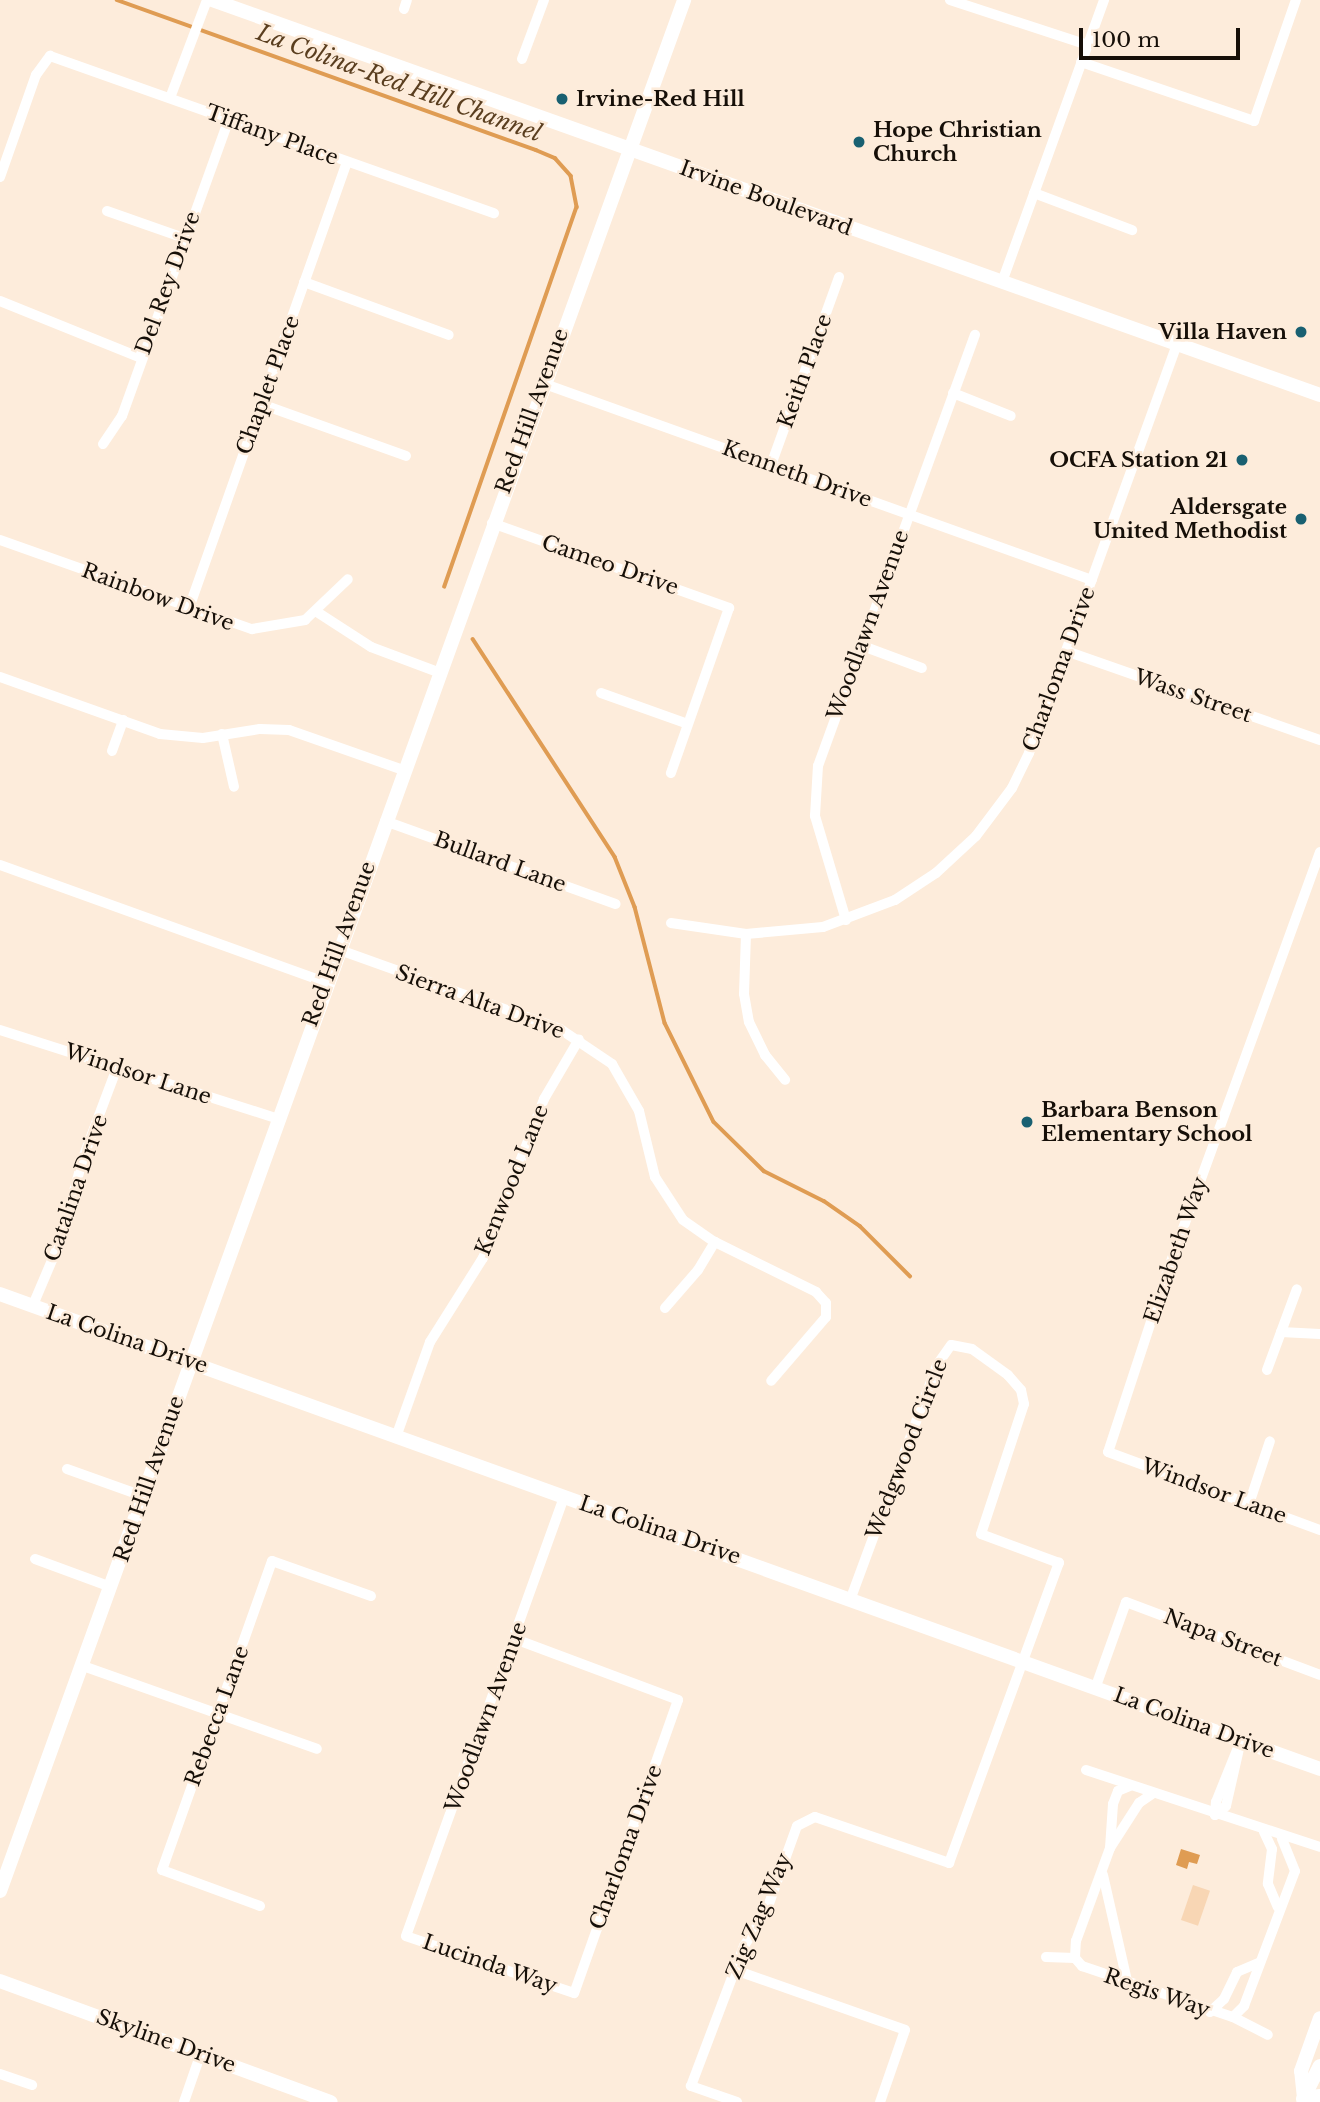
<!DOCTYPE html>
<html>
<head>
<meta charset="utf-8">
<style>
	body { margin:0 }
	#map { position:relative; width:1320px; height:2102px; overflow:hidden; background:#fdecdb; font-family:"Libre Baskerville",serif }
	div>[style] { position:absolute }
	.green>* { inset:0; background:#f8d6b4; transform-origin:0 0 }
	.water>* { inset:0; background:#df9c53 }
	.stream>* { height:3.5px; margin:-1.75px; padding:0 1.75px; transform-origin:1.75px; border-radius:1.75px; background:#df9c53 }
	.street>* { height:10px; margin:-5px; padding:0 5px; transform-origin:5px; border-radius:5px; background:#fff }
	.secondary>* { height:14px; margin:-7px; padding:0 7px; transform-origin:7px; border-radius:7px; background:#fff }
	.primary>* { height:14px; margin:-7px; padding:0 7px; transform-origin:7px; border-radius:7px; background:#fff }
	.dots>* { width:19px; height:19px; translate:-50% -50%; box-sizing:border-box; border:4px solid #fdecdb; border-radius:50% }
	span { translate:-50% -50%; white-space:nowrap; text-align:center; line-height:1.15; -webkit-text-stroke:5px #fdecdb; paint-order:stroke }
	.poi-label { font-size:21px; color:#160f08; font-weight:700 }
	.left { translate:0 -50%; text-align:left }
	.right { translate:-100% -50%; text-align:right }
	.street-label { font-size:21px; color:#160f08 }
	.water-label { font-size:23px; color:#5a3e1f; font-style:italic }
	.scale { position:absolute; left:1079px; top:28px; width:161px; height:32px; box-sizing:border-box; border:4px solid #160f08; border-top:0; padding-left:9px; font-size:21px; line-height:24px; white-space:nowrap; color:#160f08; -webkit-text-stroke:5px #fdecdb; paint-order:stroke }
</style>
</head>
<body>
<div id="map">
	<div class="green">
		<div style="left:1193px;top:1885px;width:18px;height:37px;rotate:19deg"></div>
	</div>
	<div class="water">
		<div style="clip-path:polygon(1181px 1849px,1200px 1855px,1197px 1864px,1189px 1862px,1187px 1869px,1176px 1865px)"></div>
	</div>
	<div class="stream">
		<div style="left:117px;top:0;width:445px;rotate:19.7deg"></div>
		<div style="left:536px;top:150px;width:21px;rotate:23deg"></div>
		<div style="left:555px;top:158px;width:24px;rotate:48deg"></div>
		<div style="left:571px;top:176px;width:32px;rotate:79deg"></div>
		<div style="left:577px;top:207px;width:402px;rotate:109.2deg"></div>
		<div style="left:473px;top:639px;width:260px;rotate:56.9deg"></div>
		<div style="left:615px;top:857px;width:54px;rotate:68.2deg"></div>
		<div style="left:635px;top:907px;width:120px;rotate:75.5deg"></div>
		<div style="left:665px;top:1023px;width:110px;rotate:63.7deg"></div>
		<div style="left:714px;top:1122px;width:70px;rotate:44.4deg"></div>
		<div style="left:764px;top:1171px;width:67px;rotate:26.6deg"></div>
		<div style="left:824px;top:1201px;width:44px;rotate:34.8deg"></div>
		<div style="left:860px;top:1226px;width:71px;rotate:45deg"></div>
	</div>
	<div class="street">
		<div style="left:950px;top:0;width:145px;rotate:18.1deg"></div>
		<div style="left:404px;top:9px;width:9px;rotate:-72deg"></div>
		<div style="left:522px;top:59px;width:63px;rotate:-69.6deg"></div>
		<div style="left:1081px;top:62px;width:183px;rotate:18.8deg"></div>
		<div style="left:1254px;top:121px;width:128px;rotate:-70.9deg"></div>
		<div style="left:170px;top:98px;width:105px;rotate:-69.3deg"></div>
		<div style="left:0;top:177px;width:108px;rotate:-70.6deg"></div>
		<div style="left:36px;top:75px;width:24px;rotate:-54deg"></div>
		<div style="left:50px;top:56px;width:471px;rotate:19.5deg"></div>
		<div style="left:1034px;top:193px;width:105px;rotate:20.7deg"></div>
		<div style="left:107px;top:211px;width:82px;rotate:19.3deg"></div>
		<div style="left:304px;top:282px;width:154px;rotate:20.1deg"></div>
		<div style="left:1002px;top:282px;width:300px;rotate:-70.1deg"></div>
		<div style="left:0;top:301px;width:152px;rotate:22deg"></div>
		<div style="left:542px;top:383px;width:584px;rotate:19.71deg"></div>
		<div style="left:953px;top:393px;width:62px;rotate:21.6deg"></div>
		<div style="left:261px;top:404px;width:154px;rotate:19.7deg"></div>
		<div style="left:103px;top:444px;width:34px;rotate:-56deg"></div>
		<div style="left:122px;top:416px;width:316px;rotate:-70.2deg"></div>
		<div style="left:771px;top:465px;width:200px;rotate:-70.1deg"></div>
		<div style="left:492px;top:523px;width:252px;rotate:19.7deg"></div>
		<div style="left:729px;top:608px;width:175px;rotate:109.4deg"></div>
		<div style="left:0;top:540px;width:267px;rotate:19.5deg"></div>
		<div style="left:252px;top:629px;width:54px;rotate:-9.6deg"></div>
		<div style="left:305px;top:620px;width:59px;rotate:-43.6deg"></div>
		<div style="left:189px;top:608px;width:473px;rotate:-70.5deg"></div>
		<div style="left:317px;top:612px;width:64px;rotate:32.9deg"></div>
		<div style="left:371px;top:647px;width:72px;rotate:20.5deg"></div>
		<div style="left:860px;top:645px;width:66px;rotate:20.4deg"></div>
		<div style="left:1066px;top:651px;width:269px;rotate:19.3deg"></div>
		<div style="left:0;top:677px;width:170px;rotate:19.6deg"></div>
		<div style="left:160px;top:734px;width:43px;rotate:5.3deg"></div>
		<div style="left:203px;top:738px;width:58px;rotate:-9deg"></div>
		<div style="left:260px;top:729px;width:29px;rotate:2deg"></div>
		<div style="left:289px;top:730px;width:121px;rotate:19.3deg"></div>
		<div style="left:601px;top:693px;width:92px;rotate:19.6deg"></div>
		<div style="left:222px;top:734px;width:54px;rotate:77.2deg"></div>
		<div style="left:112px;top:751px;width:33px;rotate:-70deg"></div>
		<div style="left:385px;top:821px;width:245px;rotate:19.8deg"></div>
		<div style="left:1320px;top:852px;width:454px;rotate:110deg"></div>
		<div style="left:1165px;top:1279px;width:182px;rotate:108.2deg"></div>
		<div style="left:1108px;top:1452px;width:226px;rotate:20.2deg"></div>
		<div style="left:0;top:865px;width:345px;rotate:19.8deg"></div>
		<div style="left:846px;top:920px;width:109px;rotate:-106.6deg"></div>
		<div style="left:815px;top:816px;width:50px;rotate:-86.6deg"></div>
		<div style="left:818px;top:766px;width:459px;rotate:-70deg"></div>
		<div style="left:671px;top:923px;width:76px;rotate:8.3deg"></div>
		<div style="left:746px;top:934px;width:77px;rotate:-5.2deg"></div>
		<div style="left:823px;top:927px;width:77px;rotate:-20.6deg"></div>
		<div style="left:895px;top:900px;width:49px;rotate:-33.4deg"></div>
		<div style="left:936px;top:873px;width:54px;rotate:-42.8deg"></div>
		<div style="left:976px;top:836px;width:60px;rotate:-53.1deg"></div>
		<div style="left:1012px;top:788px;width:39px;rotate:-64deg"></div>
		<div style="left:1029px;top:753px;width:434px;rotate:-70.1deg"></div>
		<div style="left:746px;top:934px;width:60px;rotate:91.9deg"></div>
		<div style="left:744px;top:994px;width:28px;rotate:80deg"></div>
		<div style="left:749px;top:1022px;width:37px;rotate:64deg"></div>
		<div style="left:765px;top:1055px;width:32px;rotate:51deg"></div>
		<div style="left:337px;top:949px;width:237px;rotate:19.7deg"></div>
		<div style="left:560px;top:1029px;width:63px;rotate:33.9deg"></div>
		<div style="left:612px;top:1064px;width:54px;rotate:60.1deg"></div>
		<div style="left:639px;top:1111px;width:68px;rotate:76.4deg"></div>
		<div style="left:655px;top:1177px;width:51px;rotate:56.9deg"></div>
		<div style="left:683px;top:1220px;width:39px;rotate:35deg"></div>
		<div style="left:715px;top:1242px;width:113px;rotate:26.3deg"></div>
		<div style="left:816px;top:1292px;width:15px;rotate:48deg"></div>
		<div style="left:826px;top:1303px;width:14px;rotate:90deg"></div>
		<div style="left:826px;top:1317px;width:84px;rotate:130.7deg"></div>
		<div style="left:0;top:1030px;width:290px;rotate:17.7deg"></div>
		<div style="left:33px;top:1305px;width:72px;rotate:-67deg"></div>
		<div style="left:61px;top:1239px;width:84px;rotate:-74.8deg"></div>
		<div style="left:83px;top:1158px;width:94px;rotate:-69.4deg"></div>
		<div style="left:665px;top:1308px;width:50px;rotate:-49deg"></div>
		<div style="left:698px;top:1270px;width:33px;rotate:-59deg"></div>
		<div style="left:1281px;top:1332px;width:39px;rotate:3deg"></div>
		<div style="left:1267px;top:1370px;width:86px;rotate:-69.7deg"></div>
		<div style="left:396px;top:1437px;width:101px;rotate:-70.3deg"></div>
		<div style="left:430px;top:1342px;width:99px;rotate:-57.8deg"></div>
		<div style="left:483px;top:1258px;width:170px;rotate:-69deg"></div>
		<div style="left:544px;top:1099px;width:69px;rotate:-59.7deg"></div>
		<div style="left:67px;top:1469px;width:81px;rotate:19.6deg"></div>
		<div style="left:1249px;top:1504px;width:66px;rotate:-71.6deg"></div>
		<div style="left:35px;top:1559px;width:81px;rotate:20.2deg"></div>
		<div style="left:515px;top:1639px;width:174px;rotate:20.5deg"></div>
		<div style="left:678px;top:1700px;width:311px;rotate:109.5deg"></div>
		<div style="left:574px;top:1993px;width:177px;rotate:-161.3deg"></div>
		<div style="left:406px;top:1936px;width:467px;rotate:-70.2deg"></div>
		<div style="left:83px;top:1666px;width:248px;rotate:19.5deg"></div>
		<div style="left:1096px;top:1686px;width:89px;rotate:-70.3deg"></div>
		<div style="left:1126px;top:1602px;width:207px;rotate:20.6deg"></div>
		<div style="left:1086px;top:1770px;width:246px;rotate:18.2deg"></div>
		<div style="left:1215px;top:1815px;width:14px;rotate:-39deg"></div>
		<div style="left:1226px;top:1806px;width:68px;rotate:-77.2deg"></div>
		<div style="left:1215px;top:1815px;width:13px;rotate:-86deg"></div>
		<div style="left:1216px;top:1802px;width:67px;rotate:-68deg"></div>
		<div style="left:1264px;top:1832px;width:19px;rotate:65deg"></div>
		<div style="left:1272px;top:1849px;width:35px;rotate:97deg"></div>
		<div style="left:1268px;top:1884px;width:25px;rotate:67deg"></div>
		<div style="left:1110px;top:1848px;width:44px;rotate:-86.1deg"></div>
		<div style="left:1113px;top:1804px;width:14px;rotate:-69deg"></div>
		<div style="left:1118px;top:1791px;width:13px;rotate:-23deg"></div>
		<div style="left:1103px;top:1875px;width:109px;rotate:77.2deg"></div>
		<div style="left:260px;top:1906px;width:104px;rotate:-159.8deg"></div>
		<div style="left:162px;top:1870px;width:328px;rotate:-70.4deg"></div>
		<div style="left:272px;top:1561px;width:105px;rotate:19.5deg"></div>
		<div style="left:1046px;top:1957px;width:29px;rotate:2deg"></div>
		<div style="left:1075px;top:1958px;width:11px;rotate:49deg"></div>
		<div style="left:1082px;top:1966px;width:159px;rotate:18.7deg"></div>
		<div style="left:1233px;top:2017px;width:39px;rotate:27deg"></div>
		<div style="left:1075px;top:1958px;width:17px;rotate:-87deg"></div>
		<div style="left:1076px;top:1941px;width:99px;rotate:-69.9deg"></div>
		<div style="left:1110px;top:1848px;width:54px;rotate:-57.2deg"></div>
		<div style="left:1139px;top:1803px;width:16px;rotate:-35deg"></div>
		<div style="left:735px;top:1970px;width:180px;rotate:19.4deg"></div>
		<div style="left:905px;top:2030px;width:76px;rotate:109.1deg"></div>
		<div style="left:1210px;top:2012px;width:19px;rotate:-43deg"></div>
		<div style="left:1224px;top:1999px;width:30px;rotate:-64deg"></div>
		<div style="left:1237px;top:1972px;width:23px;rotate:-23deg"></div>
		<div style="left:1233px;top:2017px;width:16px;rotate:-45deg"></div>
		<div style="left:1244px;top:2006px;width:144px;rotate:-69.3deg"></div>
		<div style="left:1295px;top:1871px;width:35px;rotate:-112deg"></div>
		<div style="left:0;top:2074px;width:34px;rotate:19deg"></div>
		<div style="left:184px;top:2102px;width:52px;rotate:-70.9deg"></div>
		<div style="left:737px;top:2102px;width:49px;rotate:-160.8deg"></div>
		<div style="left:691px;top:2086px;width:150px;rotate:-69.3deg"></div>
		<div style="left:744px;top:1946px;width:40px;rotate:-57.1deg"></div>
		<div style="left:766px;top:1912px;width:91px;rotate:-70.2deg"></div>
		<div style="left:797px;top:1826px;width:20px;rotate:-27deg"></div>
		<div style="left:815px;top:1817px;width:142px;rotate:18.9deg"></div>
		<div style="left:949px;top:1863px;width:320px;rotate:-69.9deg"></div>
		<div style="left:1059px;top:1563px;width:83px;rotate:-159.6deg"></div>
		<div style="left:981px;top:1534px;width:137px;rotate:-71.7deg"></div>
		<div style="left:1024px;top:1404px;width:14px;rotate:-102deg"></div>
		<div style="left:1021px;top:1390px;width:20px;rotate:-131deg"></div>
		<div style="left:1008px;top:1375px;width:44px;rotate:-144.2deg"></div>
		<div style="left:972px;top:1349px;width:21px;rotate:-169deg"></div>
		<div style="left:951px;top:1345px;width:24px;rotate:125deg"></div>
		<div style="left:937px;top:1365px;width:247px;rotate:110.3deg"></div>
	</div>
	<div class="secondary">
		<div style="left:0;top:1294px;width:1403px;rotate:19.79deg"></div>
		<div style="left:0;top:1891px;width:2011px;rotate:-70.11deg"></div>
		<div style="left:0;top:1981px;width:352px;rotate:20.1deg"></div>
		<div style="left:1304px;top:2098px;width:16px;rotate:-7deg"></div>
	</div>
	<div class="primary">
		<div style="left:212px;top:0;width:1176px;rotate:19.62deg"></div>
		<div style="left:1304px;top:2098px;width:27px;rotate:-96deg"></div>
		<div style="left:1301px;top:2071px;width:56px;rotate:-70.3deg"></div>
		<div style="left:1303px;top:2099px;width:37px;rotate:-63deg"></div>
	</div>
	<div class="dots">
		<div style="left:562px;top:99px;background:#196071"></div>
		<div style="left:859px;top:142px;background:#196071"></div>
		<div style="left:1301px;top:332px;background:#196071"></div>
		<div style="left:1242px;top:460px;background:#196071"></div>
		<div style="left:1301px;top:519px;background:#196071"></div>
		<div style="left:1027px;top:1122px;background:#196071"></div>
	</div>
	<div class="poi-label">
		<span class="left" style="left:576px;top:99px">Irvine-Red Hill</span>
		<span class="left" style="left:873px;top:142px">Hope Christian<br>Church</span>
		<span class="right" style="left:1287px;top:332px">Villa Haven</span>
		<span class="right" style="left:1228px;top:460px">OCFA Station 21</span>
		<span class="right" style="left:1287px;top:519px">Aldersgate<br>United Methodist</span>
		<span class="left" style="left:1041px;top:1122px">Barbara Benson<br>Elementary School</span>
	</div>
	<div class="street-label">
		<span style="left:272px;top:135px;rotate:20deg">Tiffany Place</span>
		<span style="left:766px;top:198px;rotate:20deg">Irvine Boulevard</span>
		<span style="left:168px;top:283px;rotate:-70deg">Del Rey Drive</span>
		<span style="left:805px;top:371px;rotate:-70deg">Keith Place</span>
		<span style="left:268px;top:385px;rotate:-70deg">Chaplet Place</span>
		<span style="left:532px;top:411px;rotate:-70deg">Red Hill Avenue</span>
		<span style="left:797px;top:474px;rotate:20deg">Kenneth Drive</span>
		<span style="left:610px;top:565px;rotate:19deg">Cameo Drive</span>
		<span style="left:158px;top:597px;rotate:20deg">Rainbow Drive</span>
		<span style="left:868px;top:625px;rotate:-70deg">Woodlawn Avenue</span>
		<span style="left:1059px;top:669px;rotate:-70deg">Charloma Drive</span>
		<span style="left:1193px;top:696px;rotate:19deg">Wass Street</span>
		<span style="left:500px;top:862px;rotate:20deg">Bullard Lane</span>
		<span style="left:339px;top:944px;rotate:-70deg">Red Hill Avenue</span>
		<span style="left:480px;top:1002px;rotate:20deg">Sierra Alta Drive</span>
		<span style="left:138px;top:1074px;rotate:18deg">Windsor Lane</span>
		<span style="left:512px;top:1180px;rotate:-68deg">Kenwood Lane</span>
		<span style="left:76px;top:1188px;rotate:-71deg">Catalina Drive</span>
		<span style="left:1176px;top:1250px;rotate:-71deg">Elizabeth Way</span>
		<span style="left:127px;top:1339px;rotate:19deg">La Colina Drive</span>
		<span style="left:907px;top:1449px;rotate:-69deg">Wedgwood Circle</span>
		<span style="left:149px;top:1479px;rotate:-71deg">Red Hill Avenue</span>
		<span style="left:1214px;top:1491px;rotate:20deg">Windsor Lane</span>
		<span style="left:660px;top:1530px;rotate:19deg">La Colina Drive</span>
		<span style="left:1223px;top:1638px;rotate:21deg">Napa Street</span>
		<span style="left:217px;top:1716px;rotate:-70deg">Rebecca Lane</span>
		<span style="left:486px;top:1717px;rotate:-70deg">Woodlawn Avenue</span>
		<span style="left:1194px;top:1723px;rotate:20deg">La Colina Drive</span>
		<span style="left:626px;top:1847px;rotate:-70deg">Charloma Drive</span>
		<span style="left:759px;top:1916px;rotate:-67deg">Zig Zag Way</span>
		<span style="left:490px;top:1964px;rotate:19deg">Lucinda Way</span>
		<span style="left:1157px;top:1993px;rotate:19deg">Regis Way</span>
		<span style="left:166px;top:2041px;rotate:20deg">Skyline Drive</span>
	</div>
	<div class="water-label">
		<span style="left:399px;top:83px;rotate:20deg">La Colina-Red Hill Channel</span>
	</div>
	<div class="scale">100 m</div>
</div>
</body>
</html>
